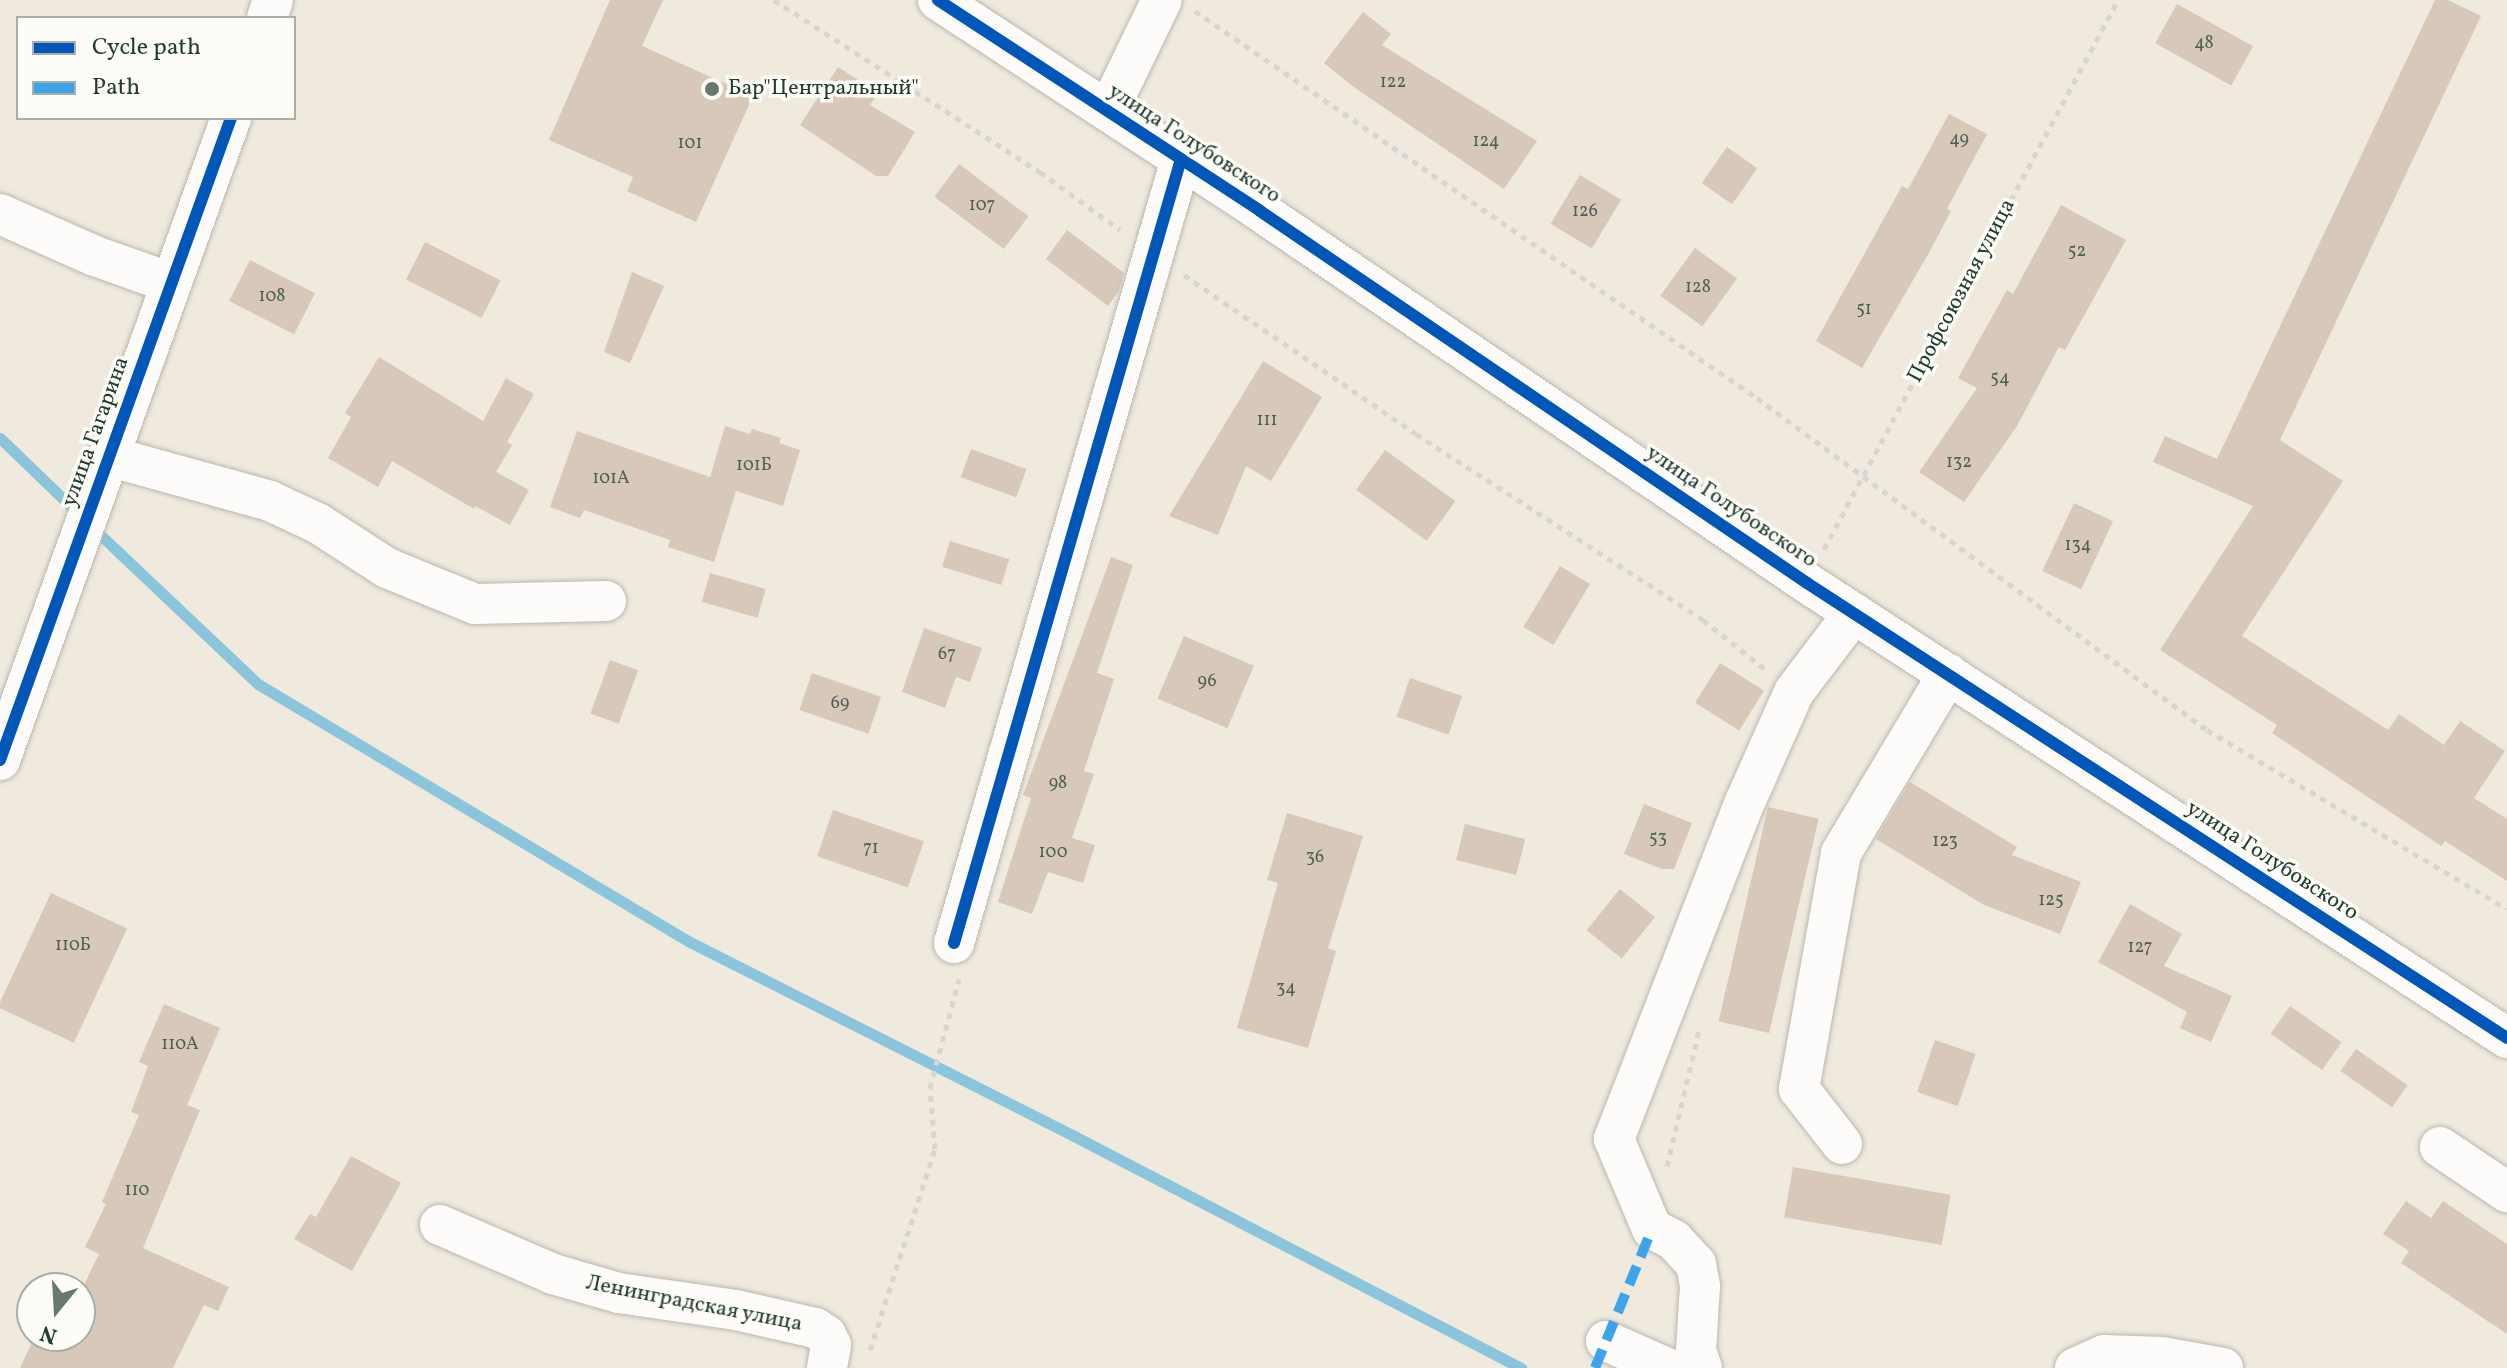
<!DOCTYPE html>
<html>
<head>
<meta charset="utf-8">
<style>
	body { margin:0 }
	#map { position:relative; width:2507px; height:1368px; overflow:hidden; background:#efe9de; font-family:Vollkorn,serif }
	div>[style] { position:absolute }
	.stream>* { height:11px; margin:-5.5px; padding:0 5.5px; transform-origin:5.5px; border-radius:5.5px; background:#8ac5dc }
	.building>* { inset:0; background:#d8c8b9; transform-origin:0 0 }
	.path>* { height:5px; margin-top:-2.5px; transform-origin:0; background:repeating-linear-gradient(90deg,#d6d5d3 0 6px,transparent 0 12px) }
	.roads { filter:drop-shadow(0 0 2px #b9b8b0) drop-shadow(0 0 2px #b9b8b0) }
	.minor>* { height:40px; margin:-20px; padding:0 20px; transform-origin:20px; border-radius:20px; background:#fdfcfa }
	.quiet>* { height:10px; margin-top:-5px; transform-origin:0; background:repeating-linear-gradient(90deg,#3da4eb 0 20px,transparent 0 30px) }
	.cycleway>* { height:12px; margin:-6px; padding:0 6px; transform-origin:6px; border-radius:6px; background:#0057b8 }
	.dots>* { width:22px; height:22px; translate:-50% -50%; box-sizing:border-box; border:4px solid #fdfcf7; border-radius:50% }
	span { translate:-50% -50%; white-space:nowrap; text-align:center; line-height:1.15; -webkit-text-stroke:7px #fdfcf7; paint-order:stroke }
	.number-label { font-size:18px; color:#4d6055 }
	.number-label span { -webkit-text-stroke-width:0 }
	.poi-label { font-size:22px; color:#1f3d34 }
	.left { translate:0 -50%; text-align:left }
	.street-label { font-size:22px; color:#1f3d34 }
	.legend { position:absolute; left:16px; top:16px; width:280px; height:104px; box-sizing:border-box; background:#fdfcf7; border:2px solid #a4b0a9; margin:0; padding:10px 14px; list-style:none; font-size:24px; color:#1f3d34 }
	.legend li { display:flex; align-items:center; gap:16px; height:40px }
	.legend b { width:40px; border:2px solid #a4b0a9 }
	.north { position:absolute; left:16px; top:1272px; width:80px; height:80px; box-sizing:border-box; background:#fdfcf7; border:2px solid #a4b0a9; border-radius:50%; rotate:198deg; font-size:22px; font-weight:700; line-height:32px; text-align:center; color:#1f3d34 }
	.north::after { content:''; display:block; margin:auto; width:28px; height:36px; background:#687970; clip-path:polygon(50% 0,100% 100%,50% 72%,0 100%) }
</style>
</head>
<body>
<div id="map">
	<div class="stream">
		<div style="left:0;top:438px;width:112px;rotate:43.9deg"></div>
		<div style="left:93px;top:528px;width:227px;rotate:43.4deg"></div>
		<div style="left:258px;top:684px;width:501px;rotate:30.87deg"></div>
		<div style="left:688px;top:941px;width:432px;rotate:26.8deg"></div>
		<div style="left:1074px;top:1136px;width:504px;rotate:27.43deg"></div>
	</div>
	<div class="building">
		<div style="clip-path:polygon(610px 0,663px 0,642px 46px,753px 96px,696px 222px,627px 191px,633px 177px,549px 140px)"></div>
		<div style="clip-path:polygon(2435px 0,2448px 0,2481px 16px,2280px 440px,2343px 481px,2242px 636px,2388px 730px,2399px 714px,2444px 745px,2460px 721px,2505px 751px,2474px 798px,2507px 819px,2507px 881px,2445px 841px,2441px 846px,2272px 733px,2277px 725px,2160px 650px,2253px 506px,2153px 462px,2165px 436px,2217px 459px)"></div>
		<div style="left:2177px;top:4px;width:87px;height:45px;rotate:29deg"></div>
		<div style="clip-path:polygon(1363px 12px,1391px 34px,1382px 45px,1537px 141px,1504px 189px,1355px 88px,1324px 63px)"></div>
		<div style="clip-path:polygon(838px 67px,878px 93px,870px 105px,915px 132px,888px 176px,876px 176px,800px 125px)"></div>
		<div style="clip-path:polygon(1949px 114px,1987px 134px,1947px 209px,1951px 211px,1930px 251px,1862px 368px,1816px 341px,1902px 186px,1908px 189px)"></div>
		<div style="left:1727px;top:147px;width:37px;height:44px;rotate:35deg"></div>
		<div style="left:959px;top:164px;width:87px;height:41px;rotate:37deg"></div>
		<div style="left:1580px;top:175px;width:48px;height:57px;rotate:31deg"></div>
		<div style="clip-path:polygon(2061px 205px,2126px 240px,2065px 350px,2059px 347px,2017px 426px,1964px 502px,1919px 472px,1977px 388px,1958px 378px,2007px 290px,2013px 294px)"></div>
		<div style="clip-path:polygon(1067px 230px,1124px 273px,1119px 291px,1108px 306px,1046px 259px)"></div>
		<div style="left:425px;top:242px;width:85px;height:42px;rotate:27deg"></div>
		<div style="left:1695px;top:248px;width:52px;height:59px;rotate:36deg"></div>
		<div style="left:250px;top:260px;width:73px;height:46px;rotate:27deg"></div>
		<div style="clip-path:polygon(632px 272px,664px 286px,630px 363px,604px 352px)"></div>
		<div style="clip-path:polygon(379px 357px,483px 421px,506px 378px,534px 394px,507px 442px,512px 445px,496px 472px,529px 490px,510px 525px,475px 506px,474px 509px,392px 461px,378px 487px,328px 458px,351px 417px,345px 413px)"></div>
		<div style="clip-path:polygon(1263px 361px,1322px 397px,1271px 481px,1246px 466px,1218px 535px,1169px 516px)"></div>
		<div style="clip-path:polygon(725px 426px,750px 434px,752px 429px,781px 438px,779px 443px,800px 450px,783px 506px,736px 491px,714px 562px,668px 547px,670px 540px,584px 510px,580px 518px,550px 507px,577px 431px,710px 477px)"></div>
		<div style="left:971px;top:449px;width:59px;height:30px;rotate:20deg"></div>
		<div style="left:1385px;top:450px;width:87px;height:49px;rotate:36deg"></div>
		<div style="left:2074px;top:503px;width:43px;height:75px;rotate:25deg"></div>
		<div style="left:950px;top:541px;width:62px;height:27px;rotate:17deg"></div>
		<div style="clip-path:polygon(1111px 557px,1133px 565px,1097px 673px,1114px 679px,1084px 771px,1094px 774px,1072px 838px,1095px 845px,1083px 883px,1048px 872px,1032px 914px,998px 902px,1031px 798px,1023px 795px)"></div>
		<div style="left:1560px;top:566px;width:35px;height:71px;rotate:31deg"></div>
		<div style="left:710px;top:573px;width:58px;height:30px;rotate:16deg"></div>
		<div style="clip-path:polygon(924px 628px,982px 648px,970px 682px,956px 677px,945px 708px,902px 692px)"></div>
		<div style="left:1184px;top:636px;width:76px;height:68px;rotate:23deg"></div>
		<div style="left:610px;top:660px;width:30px;height:57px;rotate:20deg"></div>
		<div style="left:1720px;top:663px;width:52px;height:47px;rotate:32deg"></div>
		<div style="left:812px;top:673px;width:73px;height:39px;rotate:19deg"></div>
		<div style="left:1410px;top:678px;width:55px;height:41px;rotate:19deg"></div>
		<div style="clip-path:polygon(1910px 782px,2017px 847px,2012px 855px,2081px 882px,2060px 934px,1984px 905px,1876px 839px)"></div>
		<div style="clip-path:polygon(1644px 804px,1692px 823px,1674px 869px,1662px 869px,1624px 854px)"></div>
		<div style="left:1768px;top:807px;width:52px;height:220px;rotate:13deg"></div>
		<div style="left:833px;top:810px;width:96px;height:49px;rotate:19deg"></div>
		<div style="clip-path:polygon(1287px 813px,1363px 836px,1328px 948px,1336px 951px,1308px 1048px,1237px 1028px,1278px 883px,1267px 880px)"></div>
		<div style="left:1465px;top:824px;width:62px;height:37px;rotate:14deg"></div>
		<div style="left:1620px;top:889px;width:45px;height:53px;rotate:39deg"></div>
		<div style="left:51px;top:893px;width:84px;height:126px;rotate:25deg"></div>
		<div style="clip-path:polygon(2130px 904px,2182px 934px,2164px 966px,2232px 996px,2211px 1042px,2180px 1028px,2187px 1012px,2098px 962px)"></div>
		<div style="clip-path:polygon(164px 1004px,220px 1028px,187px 1105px,200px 1110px,143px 1248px,229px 1287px,218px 1311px,204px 1305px,173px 1368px,20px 1368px,35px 1336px,80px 1336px,80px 1293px,99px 1254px,85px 1247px,106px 1204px,102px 1202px,139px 1115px,131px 1112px,148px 1066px,139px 1062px)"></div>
		<div style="left:2290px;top:1006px;width:63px;height:34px;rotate:35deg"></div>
		<div style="left:1935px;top:1040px;width:43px;height:55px;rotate:19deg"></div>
		<div style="left:2356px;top:1049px;width:63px;height:27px;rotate:35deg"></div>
		<div style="clip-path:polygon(351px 1156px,401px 1183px,352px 1271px,294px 1239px,310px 1214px,316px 1217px)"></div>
		<div style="left:1793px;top:1167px;width:160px;height:51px;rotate:10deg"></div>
		<div style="clip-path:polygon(2406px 1201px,2431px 1218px,2443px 1201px,2507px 1244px,2507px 1334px,2401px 1263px,2409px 1251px,2383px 1234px)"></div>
	</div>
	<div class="path">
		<div style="left:774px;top:0;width:317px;rotate:32.9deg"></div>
		<div style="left:1040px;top:172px;width:99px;rotate:35.9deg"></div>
		<div style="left:1195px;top:11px;width:682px;rotate:34.55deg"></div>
		<div style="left:1757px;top:398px;width:559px;rotate:36.42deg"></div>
		<div style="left:2207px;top:730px;width:349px;rotate:30.8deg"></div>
		<div style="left:1184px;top:275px;width:281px;rotate:34.4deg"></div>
		<div style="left:1416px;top:434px;width:342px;rotate:32.9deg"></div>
		<div style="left:1703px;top:620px;width:79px;rotate:38.3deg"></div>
		<div style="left:1824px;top:549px;width:623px;rotate:-61.83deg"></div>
		<div style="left:1667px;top:1166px;width:139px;rotate:-76.7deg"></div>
		<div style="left:870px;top:1350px;width:211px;rotate:-72.1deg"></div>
		<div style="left:935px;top:1149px;width:61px;rotate:-94.7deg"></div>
		<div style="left:930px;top:1088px;width:113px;rotate:-75.1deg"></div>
	</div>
	<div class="roads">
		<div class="minor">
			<div style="left:938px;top:0;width:385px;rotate:33.2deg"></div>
			<div style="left:1260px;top:211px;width:662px;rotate:34.22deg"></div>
			<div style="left:1807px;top:583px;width:835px;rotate:33.02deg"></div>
			<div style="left:267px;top:18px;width:19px;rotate:-72deg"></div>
			<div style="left:1108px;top:111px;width:123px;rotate:-64.1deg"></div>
			<div style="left:0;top:214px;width:104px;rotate:23.9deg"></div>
			<div style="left:95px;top:256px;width:81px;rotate:19.6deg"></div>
			<div style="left:108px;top:456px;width:168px;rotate:15.5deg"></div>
			<div style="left:270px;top:501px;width:54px;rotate:25.1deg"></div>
			<div style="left:319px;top:524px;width:81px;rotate:32.9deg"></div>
			<div style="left:387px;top:568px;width:95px;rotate:22.2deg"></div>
			<div style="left:475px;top:604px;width:131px;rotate:-1.3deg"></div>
			<div style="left:0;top:760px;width:682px;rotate:-70.21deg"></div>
			<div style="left:954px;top:943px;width:816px;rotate:-73.85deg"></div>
			<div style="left:1842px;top:1144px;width:70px;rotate:-128deg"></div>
			<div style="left:1799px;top:1089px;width:240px;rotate:-79.9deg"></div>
			<div style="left:1841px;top:853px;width:209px;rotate:-59.1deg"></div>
			<div style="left:2440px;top:1147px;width:81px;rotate:33.9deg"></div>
			<div style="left:440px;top:1225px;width:123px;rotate:23.4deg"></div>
			<div style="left:553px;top:1274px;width:69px;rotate:16.1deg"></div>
			<div style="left:619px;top:1293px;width:118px;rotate:8.3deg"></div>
			<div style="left:736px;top:1310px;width:81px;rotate:12.8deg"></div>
			<div style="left:815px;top:1328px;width:13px;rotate:32deg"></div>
			<div style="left:826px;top:1335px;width:11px;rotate:63deg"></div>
			<div style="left:831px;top:1345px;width:23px;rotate:100deg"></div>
			<div style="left:1606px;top:1341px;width:67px;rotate:23.9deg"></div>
			<div style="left:1702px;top:1368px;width:18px;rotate:-109deg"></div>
			<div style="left:1696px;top:1351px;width:65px;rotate:-86.5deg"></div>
			<div style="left:1700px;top:1286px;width:22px;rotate:-100deg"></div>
			<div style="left:1696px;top:1264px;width:33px;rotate:-133deg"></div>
			<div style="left:1674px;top:1240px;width:25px;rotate:-153deg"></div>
			<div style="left:1652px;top:1229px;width:98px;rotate:-112.9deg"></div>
			<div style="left:1614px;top:1139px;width:362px;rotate:-68.8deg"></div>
			<div style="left:1745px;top:802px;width:120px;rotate:-66deg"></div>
			<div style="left:1794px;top:692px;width:99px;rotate:-52.8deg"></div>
			<div style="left:2075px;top:1368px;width:32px;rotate:-24deg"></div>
			<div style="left:2104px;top:1355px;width:58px;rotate:2deg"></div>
			<div style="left:2162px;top:1357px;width:62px;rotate:10.2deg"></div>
		</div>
	</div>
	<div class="quiet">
		<div style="left:1595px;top:1368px;width:150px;rotate:-67.7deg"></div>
	</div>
	<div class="cycleway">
		<div style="left:938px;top:0;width:385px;rotate:33.2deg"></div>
		<div style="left:1260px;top:211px;width:662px;rotate:34.22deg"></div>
		<div style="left:1807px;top:583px;width:835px;rotate:33.02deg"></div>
		<div style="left:0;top:760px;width:682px;rotate:-70.21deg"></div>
		<div style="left:954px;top:943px;width:816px;rotate:-73.85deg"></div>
	</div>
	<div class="dots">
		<div style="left:712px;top:89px;background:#687970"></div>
	</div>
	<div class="number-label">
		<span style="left:2204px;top:44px">48</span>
		<span style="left:1393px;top:83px">122</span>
		<span style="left:1959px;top:140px">49</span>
		<span style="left:1486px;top:142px">124</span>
		<span style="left:690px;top:144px">101</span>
		<span style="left:982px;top:206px">107</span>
		<span style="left:1585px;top:212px">126</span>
		<span style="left:2077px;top:252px">52</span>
		<span style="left:1698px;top:288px">128</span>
		<span style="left:272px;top:297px">108</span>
		<span style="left:1864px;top:310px">51</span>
		<span style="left:2000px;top:379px">54</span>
		<span style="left:1267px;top:421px">111</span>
		<span style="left:1959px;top:463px">132</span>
		<span style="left:754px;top:466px">101Б</span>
		<span style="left:611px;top:479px">101А</span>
		<span style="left:2078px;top:546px">134</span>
		<span style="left:947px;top:655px">67</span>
		<span style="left:1207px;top:682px">96</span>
		<span style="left:840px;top:704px">69</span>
		<span style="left:1058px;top:784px">98</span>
		<span style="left:1658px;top:839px">53</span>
		<span style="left:1945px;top:842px">123</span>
		<span style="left:871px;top:849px">71</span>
		<span style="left:1053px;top:853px">100</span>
		<span style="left:1315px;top:858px">36</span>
		<span style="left:2051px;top:901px">125</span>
		<span style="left:73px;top:946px">110Б</span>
		<span style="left:2140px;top:948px">127</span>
		<span style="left:1286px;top:989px">34</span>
		<span style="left:180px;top:1045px">110А</span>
		<span style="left:137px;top:1191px">110</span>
	</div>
	<div class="poi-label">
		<span class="left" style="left:728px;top:89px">Бар"Центральный"</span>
	</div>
	<div class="street-label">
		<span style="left:1194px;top:144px;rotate:33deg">улица Голубовского</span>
		<span style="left:1962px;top:291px;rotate:-62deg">Профсоюзная улица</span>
		<span style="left:96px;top:432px;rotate:-70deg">улица Гагарина</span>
		<span style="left:1731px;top:507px;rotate:34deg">улица Голубовского</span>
		<span style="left:2272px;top:861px;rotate:33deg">улица Голубовского</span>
		<span style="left:694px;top:1304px;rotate:11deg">Ленинградская улица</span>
	</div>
	<ul class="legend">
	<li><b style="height:10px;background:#0057b8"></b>Cycle path</li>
	<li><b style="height:10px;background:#3da4eb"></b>Path</li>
	</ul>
	<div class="north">N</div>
</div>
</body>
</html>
